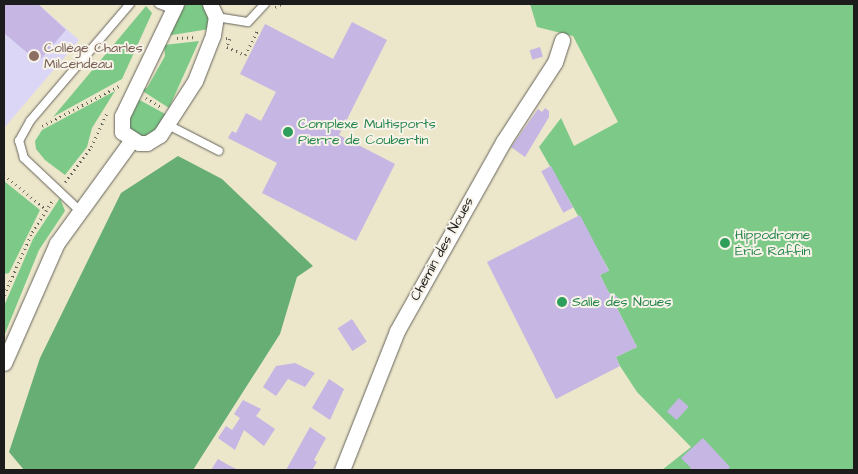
<!DOCTYPE html>
<html>
<head>
<meta charset="utf-8">
<style>
	body { margin:0 }
	#map { position:relative; width:858px; height:474px; overflow:hidden; background:#ece6cb; font-family:"Architects Daughter",sans-serif }
	div>[style] { position:absolute }
	.built>* { inset:0; background:#dcd6f6 }
	.green>* { inset:0; background:#7dca88 }
	.forest>* { inset:0; background:#66ae74 }
	.building>* { inset:0; background:#c5b6e3; transform-origin:0 0 }
	.path>* { height:2.5px; margin-top:-1.25px; transform-origin:0; background:repeating-linear-gradient(90deg,#656359 0 1px,transparent 0 5px) }
	.roads { filter:drop-shadow(0 0 1px #656359) drop-shadow(0 0 1px #656359) }
	.lane>* { height:8px; margin:-4px; padding:0 4px; transform-origin:4px; border-radius:4px; background:#fff }
	.street>* { height:15px; margin:-7.5px; padding:0 7.5px; transform-origin:7.5px; border-radius:7.5px; background:#fff }
	.dots>* { width:14px; height:14px; translate:-50% -50%; box-sizing:border-box; border:2px solid #f7f3e8; border-radius:50% }
	span { translate:-50% -50%; white-space:nowrap; text-align:center; line-height:1.15; -webkit-text-stroke:4px #f7f3e8; paint-order:stroke }
	.education-label { font-size:14px; color:#785e54 }
	.left { translate:0 -50%; text-align:left }
	.leisure-label { font-size:14px; color:#27864d }
	.street-label { font-size:14px; color:#1c1c1c }
	.frame { position:absolute; inset:0; border:5px solid #1c1c1c; pointer-events:none }
</style>
</head>
<body>
<div id="map">
	<div class="built">
		<div style="clip-path:polygon(4px 4px,38px 4px,79px 40px,4px 128px)"></div>
	</div>
	<div class="green">
		<div style="clip-path:polygon(187px 4px,200px 4px,208px 8px,209px 29px,166px 36px,178px 11px)"></div>
		<div style="clip-path:polygon(530px 4px,854px 4px,854px 470px,662px 470px,691px 447px,637px 392px,620px 366px,616px 357px,637px 347px,617px 308px,617px 296px,609px 293px,600px 275px,609px 270px,539px 147px,561px 118px,574px 146px,618px 122px,573px 36px,537px 27px)"></div>
		<div style="clip-path:polygon(146px 6px,152px 13px,122px 79px,53px 117px)"></div>
		<div style="clip-path:polygon(199px 41px,169px 108px,141px 90px,147px 88px,165px 56px,164px 45px)"></div>
		<div style="clip-path:polygon(115px 91px,92px 128px,87px 147px,65px 175px,45px 160px,36px 149px,35px 141px,42px 130px)"></div>
		<div style="clip-path:polygon(136px 98px,167px 115px,154px 135px,140px 137px,127px 126px)"></div>
		<div style="clip-path:polygon(4px 181px,40px 210px,9px 273px,4px 274px)"></div>
		<div style="clip-path:polygon(60px 198px,65px 211px,39px 250px,4px 336px,4px 306px,33px 239px)"></div>
	</div>
	<div class="forest">
		<div style="clip-path:polygon(178px 156px,222px 179px,313px 266px,297px 277px,280px 334px,193px 470px,24px 470px,9px 452px,40px 358px,121px 193px)"></div>
	</div>
	<div class="building">
		<div style="clip-path:polygon(4px 4px,38px 4px,66px 30px,38px 62px,4px 33px)"></div>
		<div style="clip-path:polygon(352px 22px,387px 40px,339px 135px,395px 164px,356px 241px,262px 193px,277px 163px,228px 138px,232px 131px,236px 133px,246px 113px,261px 121px,276px 92px,240px 74px,265px 24px,333px 59px)"></div>
		<div style="left:540px;top:47px;width:10px;height:11px;rotate:73deg"></div>
		<div style="clip-path:polygon(545px 108px,549px 111px,549px 117px,525px 157px,511px 147px,538px 109px,542px 112px)"></div>
		<div style="left:551px;top:166px;width:47px;height:11px;rotate:62deg"></div>
		<div style="clip-path:polygon(580px 215px,609px 271px,600px 275px,609px 293px,617px 296px,617px 308px,637px 347px,616px 357px,620px 366px,556px 399px,487px 262px)"></div>
		<div style="left:352px;top:319px;width:27px;height:17px;rotate:57deg"></div>
		<div style="clip-path:polygon(295px 363px,315px 373px,305px 387px,288px 379px,276px 396px,263px 387px,276px 366px)"></div>
		<div style="clip-path:polygon(329px 379px,344px 389px,330px 420px,312px 408px)"></div>
		<div style="left:679px;top:398px;width:13px;height:18px;rotate:42deg"></div>
		<div style="clip-path:polygon(243px 400px,261px 409px,256px 416px,275px 429px,264px 446px,244px 430px,235px 450px,218px 438px,226px 426px,232px 430px,240px 418px,234px 414px)"></div>
		<div style="clip-path:polygon(310px 427px,326px 438px,314px 460px,317px 462px,312px 470px,286px 470px)"></div>
		<div style="clip-path:polygon(703px 438px,730px 467px,727px 470px,689px 470px,691px 468px,681px 458px)"></div>
		<div style="clip-path:polygon(218px 459px,230px 466px,239px 470px,211px 470px)"></div>
	</div>
	<div class="path">
		<div style="left:275px;top:7px;width:7px;rotate:-27deg"></div>
		<div style="left:177px;top:38px;width:19px;rotate:-3deg"></div>
		<div style="left:226px;top:38px;width:4px;rotate:14deg"></div>
		<div style="left:230px;top:39px;width:9px;rotate:111deg"></div>
		<div style="left:227px;top:47px;width:20px;rotate:24deg"></div>
		<div style="left:245px;top:55px;width:29px;rotate:-63deg"></div>
		<div style="left:146px;top:98px;width:17px;rotate:31deg"></div>
		<div style="left:42px;top:126px;width:87px;rotate:-27.5deg"></div>
		<div style="left:4px;top:175px;width:55px;rotate:39.1deg"></div>
		<div style="left:65px;top:182px;width:44px;rotate:-53.4deg"></div>
		<div style="left:91px;top:147px;width:38px;rotate:-65deg"></div>
		<div style="left:4px;top:279px;width:5px;rotate:22deg"></div>
		<div style="left:4px;top:295px;width:69px;rotate:-66deg"></div>
		<div style="left:32px;top:232px;width:37px;rotate:-57deg"></div>
	</div>
	<div class="roads">
		<div class="lane">
			<div style="left:159px;top:4px;width:14px;rotate:21deg"></div>
			<div style="left:216px;top:17px;width:32px;rotate:9deg"></div>
			<div style="left:248px;top:22px;width:25px;rotate:-47deg"></div>
			<div style="left:168px;top:125px;width:57px;rotate:27deg"></div>
			<div style="left:79px;top:210px;width:76px;rotate:-136.6deg"></div>
			<div style="left:24px;top:158px;width:18px;rotate:-106deg"></div>
			<div style="left:19px;top:141px;width:23px;rotate:-61deg"></div>
			<div style="left:30px;top:121px;width:154px;rotate:-49.5deg"></div>
		</div>
		<div class="street">
			<div style="left:176px;top:4px;width:124px;rotate:115.7deg"></div>
			<div style="left:122px;top:116px;width:16px;rotate:90deg"></div>
			<div style="left:122px;top:132px;width:20px;rotate:33deg"></div>
			<div style="left:139px;top:143px;width:8px"></div>
			<div style="left:147px;top:143px;width:15px;rotate:-32deg"></div>
			<div style="left:160px;top:135px;width:64px;rotate:-57.1deg"></div>
			<div style="left:195px;top:81px;width:49px;rotate:-68.6deg"></div>
			<div style="left:213px;top:35px;width:18px;rotate:-81deg"></div>
			<div style="left:216px;top:17px;width:14px;rotate:-115deg"></div>
			<div style="left:4px;top:363px;width:131px;rotate:-66.2deg"></div>
			<div style="left:57px;top:243px;width:126px;rotate:-54deg"></div>
			<div style="left:342px;top:470px;width:149px;rotate:-68.4deg"></div>
			<div style="left:397px;top:331px;width:217px;rotate:-60.7deg"></div>
			<div style="left:503px;top:142px;width:95px;rotate:-57deg"></div>
			<div style="left:555px;top:62px;width:23px;rotate:-72deg"></div>
		</div>
	</div>
	<div class="dots">
		<div style="left:34px;top:56px;background:#8d6e63"></div>
		<div style="left:288px;top:132px;background:#2e9e5b"></div>
		<div style="left:725px;top:243px;background:#2e9e5b"></div>
		<div style="left:562px;top:302px;background:#2e9e5b"></div>
	</div>
	<div class="education-label">
		<span class="left" style="left:44px;top:56px">Collège Charles<br>Milcendeau</span>
	</div>
	<div class="leisure-label">
		<span class="left" style="left:298px;top:132px">Complexe Multisports<br>Pierre de Coubertin</span>
		<span class="left" style="left:735px;top:243px">Hippodrome<br>Éric Raffin</span>
		<span class="left" style="left:572px;top:302px">Salle des Noues</span>
	</div>
	<div class="street-label">
		<span style="left:442px;top:249px;rotate:-61deg">Chemin des Noues</span>
	</div>
	<div class="frame"></div>
</div>
</body>
</html>
